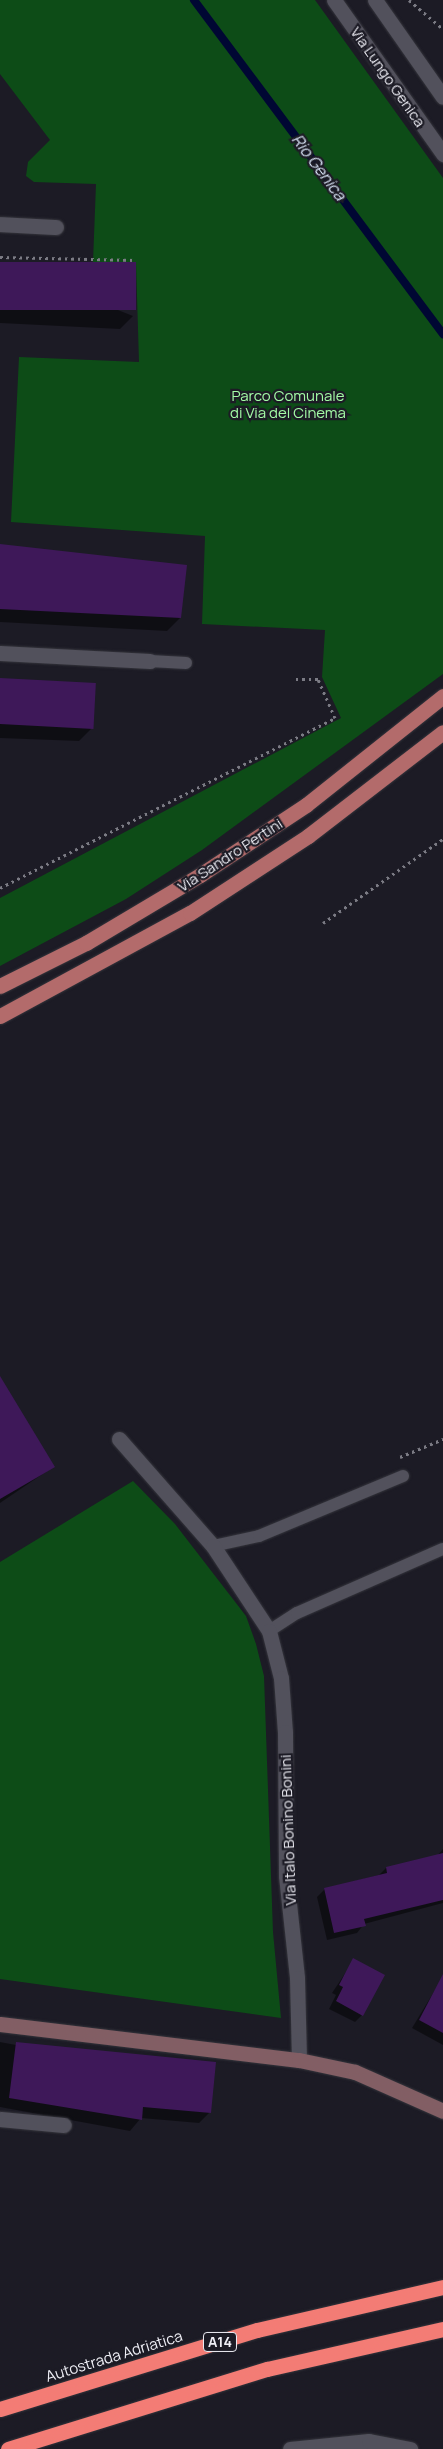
<!DOCTYPE html>
<html>
<head>
<meta charset="utf-8">
<style>
	body { margin:0 }
	#map { position:relative; width:443px; height:2449px; overflow:hidden; background:#1c1b25; font-family:Manrope,sans-serif }
	div>[style] { position:absolute }
	.green>* { inset:0; background:#0d4c17 }
	.shadow>* { inset:0; background:#0007 }
	.stream>* { height:8px; margin:-4px; padding:0 4px; transform-origin:4px; border-radius:4px; background:#000733 }
	.building>* { inset:0; background:#3e1859; transform-origin:0 0 }
	.path>* { height:3px; margin-top:-1.5px; transform-origin:0; background:repeating-linear-gradient(90deg,#7b7b84 0 2.5px,transparent 0 6.5px) }
	.roads { filter:drop-shadow(0 0 1px #35353c) drop-shadow(0 0 1px #35353c) }
	.service>* { height:12px; margin:-6px; padding:0 6px; transform-origin:6px; border-radius:6px; background:#52515c }
	.minor>* { height:15px; margin:-7.5px; padding:0 7.5px; transform-origin:7.5px; border-radius:7.5px; background:#52515c }
	.tertiary>* { height:15px; margin:-7.5px; padding:0 7.5px; transform-origin:7.5px; border-radius:7.5px; background:#52515c }
	.secondary>* { height:15px; margin:-7.5px; padding:0 7.5px; transform-origin:7.5px; border-radius:7.5px; background:#825e64 }
	.primary>* { height:15px; margin:-7.5px; padding:0 7.5px; transform-origin:7.5px; border-radius:7.5px; background:#b36b6b }
	.motorway>* { height:15px; margin:-7.5px; padding:0 7.5px; transform-origin:7.5px; border-radius:7.5px; background:#f37c75 }
	span { translate:-50% -50%; white-space:nowrap; text-align:center; line-height:1.15; -webkit-text-stroke:4.5px #1c1b25; paint-order:stroke }
	.shield-label span { padding:1px 4px; background:#1c1b25; border:1px solid; border-radius:4px; -webkit-text-stroke-width:0 }
	.shield-label { font-size:14px; color:#efeff6; font-weight:700 }
	.street-label { font-size:15px; color:#efeff6 }
	.park-label { font-size:15px; color:#a3fba6 }
	.water-label { font-size:16px; color:#d8e4f6; font-style:italic }
</style>
</head>
<body>
<div id="map">
	<div class="green">
		<div style="clip-path:polygon(0 0,315px 0,443px 178px,443px 674px,202px 850px,126px 899px,0 966px,0 898px,341px 718px,322px 677px,325px 630px,202px 624px,205px 536px,11px 522px,19px 357px,139px 362px,136px 263px,93px 262px,96px 184px,34px 182px,26px 176px,28px 162px,50px 140px,0 74px)"></div>
		<div style="clip-path:polygon(133px 1481px,175px 1524px,246px 1616px,256px 1644px,264px 1676px,273px 1932px,281px 2018px,0 1979px,0 1562px)"></div>
	</div>
	<div class="shadow">
		<div style="clip-path:polygon(0 263px,133px 316px,120px 329px,0 323px)"></div>
		<div style="clip-path:polygon(0 545px,180px 618px,167px 631px,0 622px)"></div>
		<div style="clip-path:polygon(0 679px,92px 728px,79px 741px,0 738px)"></div>
		<div style="clip-path:polygon(0 1378px,53px 1467px,0 1503px)"></div>
		<div style="clip-path:polygon(443px 1849px,443px 1903px,364px 1924px,357px 1933px,327px 1940px,317px 1897px,325px 1889px,379px 1875px,386px 1868px,437px 1856px)"></div>
		<div style="clip-path:polygon(354px 1960px,362px 2015px,355px 2022px,329px 2009px,336px 1995px,332px 1993px)"></div>
		<div style="clip-path:polygon(441px 1980px,443px 1982px,443px 2045px,412px 2028px)"></div>
		<div style="clip-path:polygon(0 2042px,16px 2045px,210px 2112px,199px 2123px,141px 2118px,130px 2131px,0 2107px)"></div>
	</div>
	<div class="stream">
		<div style="left:194px;top:0;width:417px;rotate:53.3deg"></div>
	</div>
	<div class="building">
		<div style="left:0;top:262px;width:136px;height:48px"></div>
		<div style="clip-path:polygon(0 544px,187px 565px,181px 618px,0 609px)"></div>
		<div style="left:0;top:678px;width:96px;height:46px;rotate:3deg"></div>
		<div style="clip-path:polygon(0 1376px,55px 1467px,0 1499px)"></div>
		<div style="clip-path:polygon(443px 1853px,443px 1900px,364px 1919px,366px 1926px,334px 1933px,324px 1888px,387px 1873px,386px 1867px)"></div>
		<div style="clip-path:polygon(353px 1958px,385px 1975px,363px 2016px,336px 2001px,343px 1987px,339px 1985px)"></div>
		<div style="clip-path:polygon(443px 1974px,443px 2033px,419px 2020px)"></div>
		<div style="clip-path:polygon(16px 2042px,216px 2062px,211px 2113px,143px 2107px,142px 2120px,9px 2098px)"></div>
	</div>
	<div class="path">
		<div style="left:409px;top:0;width:45px;rotate:40.5deg"></div>
		<div style="left:0;top:257px;width:135px;rotate:1.3deg"></div>
		<div style="left:0;top:888px;width:376px;rotate:-26.9deg"></div>
		<div style="left:335px;top:718px;width:43px;rotate:-113.6deg"></div>
		<div style="left:318px;top:679px;width:22px;rotate:180deg"></div>
		<div style="left:323px;top:923px;width:146px;rotate:-35deg"></div>
		<div style="left:400px;top:1457px;width:47px;rotate:-22.7deg"></div>
	</div>
	<div class="roads">
		<div class="service">
			<div style="left:150px;top:661px;width:36px;rotate:3deg"></div>
			<div style="left:213px;top:1546px;width:47px;rotate:-12.3deg"></div>
			<div style="left:259px;top:1536px;width:156px;rotate:-22.6deg"></div>
			<div style="left:269px;top:1631px;width:33px;rotate:-33deg"></div>
			<div style="left:297px;top:1613px;width:159px;rotate:-23.7deg"></div>
		</div>
		<div class="minor">
			<div style="left:0;top:224px;width:56px;rotate:3.1deg"></div>
			<div style="left:0;top:653px;width:150px;rotate:3.1deg"></div>
			<div style="left:119px;top:1439px;width:142px;rotate:48.7deg"></div>
			<div style="left:213px;top:1546px;width:102px;rotate:56.6deg"></div>
			<div style="left:269px;top:1631px;width:49px;rotate:75.7deg"></div>
			<div style="left:281px;top:1678px;width:54px;rotate:85.8deg"></div>
			<div style="left:285px;top:1732px;width:144px;rotate:89.6deg"></div>
			<div style="left:286px;top:1876px;width:103px;rotate:83.8deg"></div>
			<div style="left:297px;top:1978px;width:82px;rotate:88.6deg"></div>
			<div style="left:0;top:2119px;width:64px;rotate:5.4deg"></div>
			<div style="left:290px;top:2449px;width:79px;rotate:-5.8deg"></div>
			<div style="left:369px;top:2441px;width:42px;rotate:11deg"></div>
		</div>
		<div class="tertiary">
			<div style="left:334px;top:0;width:189px;rotate:54.7deg"></div>
			<div style="left:375px;top:0;width:118px;rotate:55deg"></div>
		</div>
		<div class="secondary">
			<div style="left:0;top:2024px;width:301px;rotate:6.9deg"></div>
			<div style="left:299px;top:2060px;width:57px;rotate:12.1deg"></div>
			<div style="left:355px;top:2072px;width:96px;rotate:23.9deg"></div>
		</div>
		<div class="primary">
			<div style="left:0;top:986px;width:96px;rotate:-26.6deg"></div>
			<div style="left:86px;top:943px;width:133px;rotate:-30.8deg"></div>
			<div style="left:200px;top:875px;width:127px;rotate:-33.4deg"></div>
			<div style="left:306px;top:805px;width:175px;rotate:-38.5deg"></div>
			<div style="left:0;top:1016px;width:216px;rotate:-28.5deg"></div>
			<div style="left:190px;top:913px;width:141px;rotate:-33.1deg"></div>
			<div style="left:308px;top:836px;width:170px;rotate:-37.6deg"></div>
		</div>
		<div class="motorway">
			<div style="left:0;top:2409px;width:269px;rotate:-17.1deg"></div>
			<div style="left:257px;top:2330px;width:191px;rotate:-13deg"></div>
			<div style="left:8px;top:2449px;width:271px;rotate:-17.2deg"></div>
			<div style="left:267px;top:2369px;width:180px;rotate:-12.8deg"></div>
		</div>
	</div>
	<div class="shield-label">
		<span style="left:220px;top:2342px">A14</span>
	</div>
	<div class="street-label">
		<span style="left:388px;top:77px;rotate:55deg">Via Lungo Genica</span>
		<span style="left:230px;top:855px;rotate:-33deg">Via Sandro Pertini</span>
		<span style="left:288px;top:1830px;rotate:-92deg">Via Italo Bonino Bonini</span>
		<span style="left:114px;top:2356px;rotate:-17deg">Autostrada Adriatica</span>
	</div>
	<div class="park-label">
		<span style="left:288px;top:404px">Parco Comunale<br>di Via del Cinema</span>
	</div>
	<div class="water-label">
		<span style="left:319px;top:167px;rotate:53deg">Rio Genica</span>
	</div>
</div>
</body>
</html>
